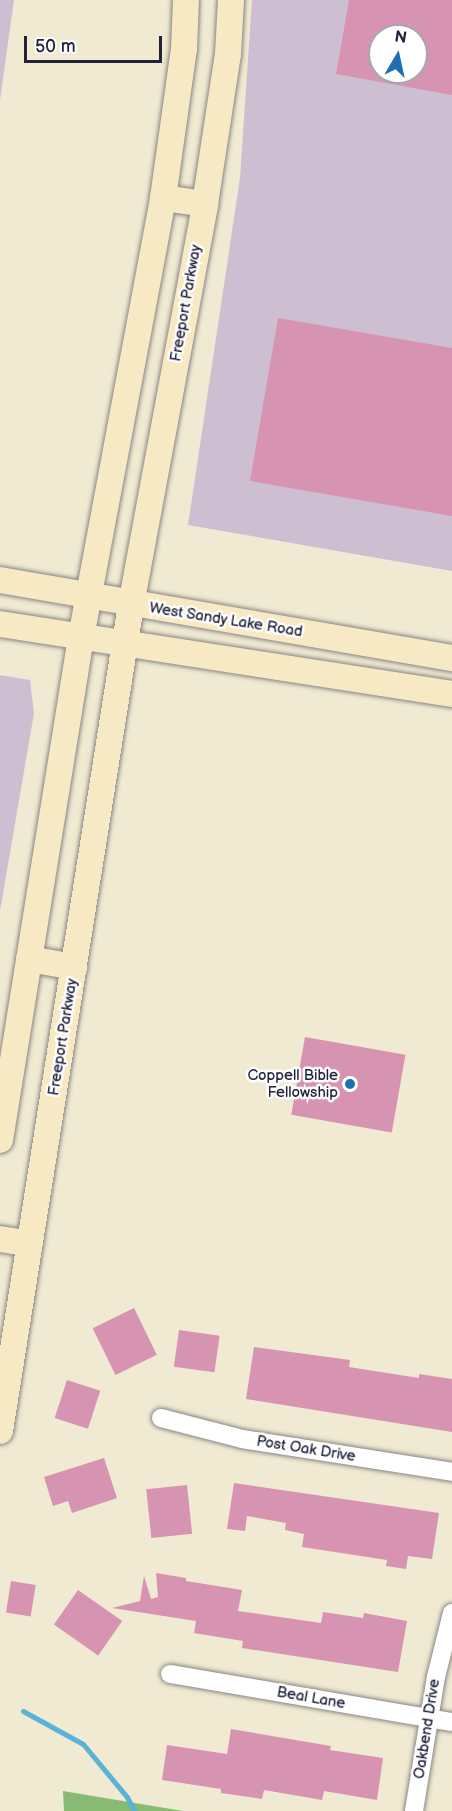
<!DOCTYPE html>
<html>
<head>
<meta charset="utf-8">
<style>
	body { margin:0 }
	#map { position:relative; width:452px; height:1811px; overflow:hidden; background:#f0ead2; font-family:"Balsamiq Sans",sans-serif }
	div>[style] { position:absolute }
	.industrial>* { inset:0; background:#cdbed2 }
	.forest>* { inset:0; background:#89ba74 }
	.stream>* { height:5px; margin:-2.5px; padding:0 2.5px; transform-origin:2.5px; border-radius:2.5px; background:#58b3d6 }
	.building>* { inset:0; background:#d793b2; transform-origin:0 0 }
	.roads { filter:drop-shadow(0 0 2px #898686) drop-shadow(0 0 2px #898686) }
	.minor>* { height:18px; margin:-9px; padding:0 9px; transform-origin:9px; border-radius:9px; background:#fff }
	.secondary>* { height:26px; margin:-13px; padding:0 13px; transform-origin:13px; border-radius:13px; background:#f6e9c3 }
	.dots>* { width:16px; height:16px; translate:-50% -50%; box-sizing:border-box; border:3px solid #fff; border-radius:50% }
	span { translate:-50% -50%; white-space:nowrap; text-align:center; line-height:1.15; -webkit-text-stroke:5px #fff; paint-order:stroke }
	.street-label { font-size:15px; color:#22223b }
	.poi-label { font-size:15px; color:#22223b }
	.right { translate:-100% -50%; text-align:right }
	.north { position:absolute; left:368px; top:24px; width:60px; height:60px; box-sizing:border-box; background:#fff; border:2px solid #a7a7b1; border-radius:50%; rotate:9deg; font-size:16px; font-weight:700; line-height:24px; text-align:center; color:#22223b }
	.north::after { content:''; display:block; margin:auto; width:21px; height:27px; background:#1f6fb2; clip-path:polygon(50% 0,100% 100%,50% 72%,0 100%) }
	.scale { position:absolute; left:24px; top:36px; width:138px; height:27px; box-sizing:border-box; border:3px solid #22223b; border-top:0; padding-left:8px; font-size:18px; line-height:21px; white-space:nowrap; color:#22223b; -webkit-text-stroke:4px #fff; paint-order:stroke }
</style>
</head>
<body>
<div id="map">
	<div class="industrial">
		<div style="clip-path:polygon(0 0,14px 0,0 100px)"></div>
		<div style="clip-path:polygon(evenodd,252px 0,452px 0,452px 571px,188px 525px,240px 178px,252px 0,380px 36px,416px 36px,416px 72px,380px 72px,380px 36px)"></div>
		<div style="clip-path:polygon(0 675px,30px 680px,34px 713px,0 911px)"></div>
	</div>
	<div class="forest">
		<div style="clip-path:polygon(63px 1791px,183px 1811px,64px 1811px)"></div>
	</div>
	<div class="stream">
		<div style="left:23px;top:1711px;width:68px;rotate:28.8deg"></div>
		<div style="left:83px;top:1744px;width:69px;rotate:50.3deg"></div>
		<div style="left:127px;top:1797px;width:16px;rotate:63deg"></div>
	</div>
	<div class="building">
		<div style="clip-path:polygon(evenodd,349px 0,452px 0,452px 95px,336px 74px,349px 0,380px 36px,416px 36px,416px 72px,380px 72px,380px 36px)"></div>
		<div style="clip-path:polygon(278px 318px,452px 348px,452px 516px,250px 481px)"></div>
		<div style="left:305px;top:1037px;width:102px;height:79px;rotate:10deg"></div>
		<div style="left:134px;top:1308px;width:52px;height:46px;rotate:64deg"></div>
		<div style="left:179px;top:1330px;width:41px;height:37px;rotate:8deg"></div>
		<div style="clip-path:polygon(254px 1347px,350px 1360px,349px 1367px,419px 1378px,419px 1374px,452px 1379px,452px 1432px,246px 1399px)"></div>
		<div style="left:67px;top:1380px;width:35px;height:40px;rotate:18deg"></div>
		<div style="clip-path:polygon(104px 1458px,117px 1498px,72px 1513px,68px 1501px,53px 1506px,44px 1477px)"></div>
		<div style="clip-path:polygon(234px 1483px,439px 1513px,432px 1559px,408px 1556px,406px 1569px,386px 1566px,387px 1560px,302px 1547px,304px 1534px,285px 1530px,286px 1523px,247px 1516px,245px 1531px,227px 1529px)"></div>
		<div style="left:187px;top:1485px;width:49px;height:41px;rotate:84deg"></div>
		<div style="clip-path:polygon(156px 1573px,186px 1578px,186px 1581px,242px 1590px,238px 1611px,321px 1623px,323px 1612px,363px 1618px,364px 1613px,407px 1621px,398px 1672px,242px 1648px,243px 1641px,194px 1633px,196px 1621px,112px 1608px,140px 1601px,144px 1576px,151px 1599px,158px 1597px)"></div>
		<div style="left:11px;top:1581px;width:25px;height:32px;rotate:9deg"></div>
		<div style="left:78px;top:1590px;width:54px;height:42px;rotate:35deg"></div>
		<div style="clip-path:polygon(231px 1729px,331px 1746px,330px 1750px,383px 1758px,377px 1800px,324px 1791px,322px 1800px,264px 1790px,262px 1799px,221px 1793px,221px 1789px,162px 1780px,167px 1745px,227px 1754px)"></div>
	</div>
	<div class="roads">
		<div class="minor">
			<div style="left:161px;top:1418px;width:84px;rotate:14.5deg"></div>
			<div style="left:242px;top:1439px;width:213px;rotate:8.9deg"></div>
			<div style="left:170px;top:1674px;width:286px;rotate:9.7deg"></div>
			<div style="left:414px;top:1811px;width:136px;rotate:-80.7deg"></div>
			<div style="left:436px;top:1677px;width:66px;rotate:-76deg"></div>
		</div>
		<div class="secondary">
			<div style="left:163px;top:198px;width:42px;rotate:8.1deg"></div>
			<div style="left:0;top:580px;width:459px;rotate:9.8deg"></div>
			<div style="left:0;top:624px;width:457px;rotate:8.8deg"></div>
			<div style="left:29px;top:959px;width:46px;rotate:10.1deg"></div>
			<div style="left:0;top:1140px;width:509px;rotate:-80.85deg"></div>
			<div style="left:81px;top:637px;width:447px;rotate:-79.4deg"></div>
			<div style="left:163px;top:198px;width:150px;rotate:-82deg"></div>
			<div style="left:184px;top:49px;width:49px;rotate:-87.7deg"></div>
			<div style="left:0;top:1239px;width:30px;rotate:9deg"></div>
			<div style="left:0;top:1431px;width:836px;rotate:-80.99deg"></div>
			<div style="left:131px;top:605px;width:408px;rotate:-79.5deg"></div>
			<div style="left:205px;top:204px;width:152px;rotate:-81.3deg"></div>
			<div style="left:228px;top:54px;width:54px;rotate:-86.8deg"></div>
		</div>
	</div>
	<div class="dots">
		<div style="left:350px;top:1084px;background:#1f6fb2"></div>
	</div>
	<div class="street-label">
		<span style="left:186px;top:303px;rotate:-80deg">Freeport Parkway</span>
		<span style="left:226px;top:620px;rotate:9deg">West Sandy Lake Road</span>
		<span style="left:63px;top:1037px;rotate:-81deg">Freeport Parkway</span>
		<span style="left:306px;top:1449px;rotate:9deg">Post Oak Drive</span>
		<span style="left:311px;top:1698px;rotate:10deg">Beal Lane</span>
		<span style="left:427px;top:1729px;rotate:-81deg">Oakbend Drive</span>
	</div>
	<div class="poi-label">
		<span class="right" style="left:338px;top:1084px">Coppell Bible<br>Fellowship</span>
	</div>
	<div class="north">N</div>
	<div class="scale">50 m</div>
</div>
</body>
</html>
